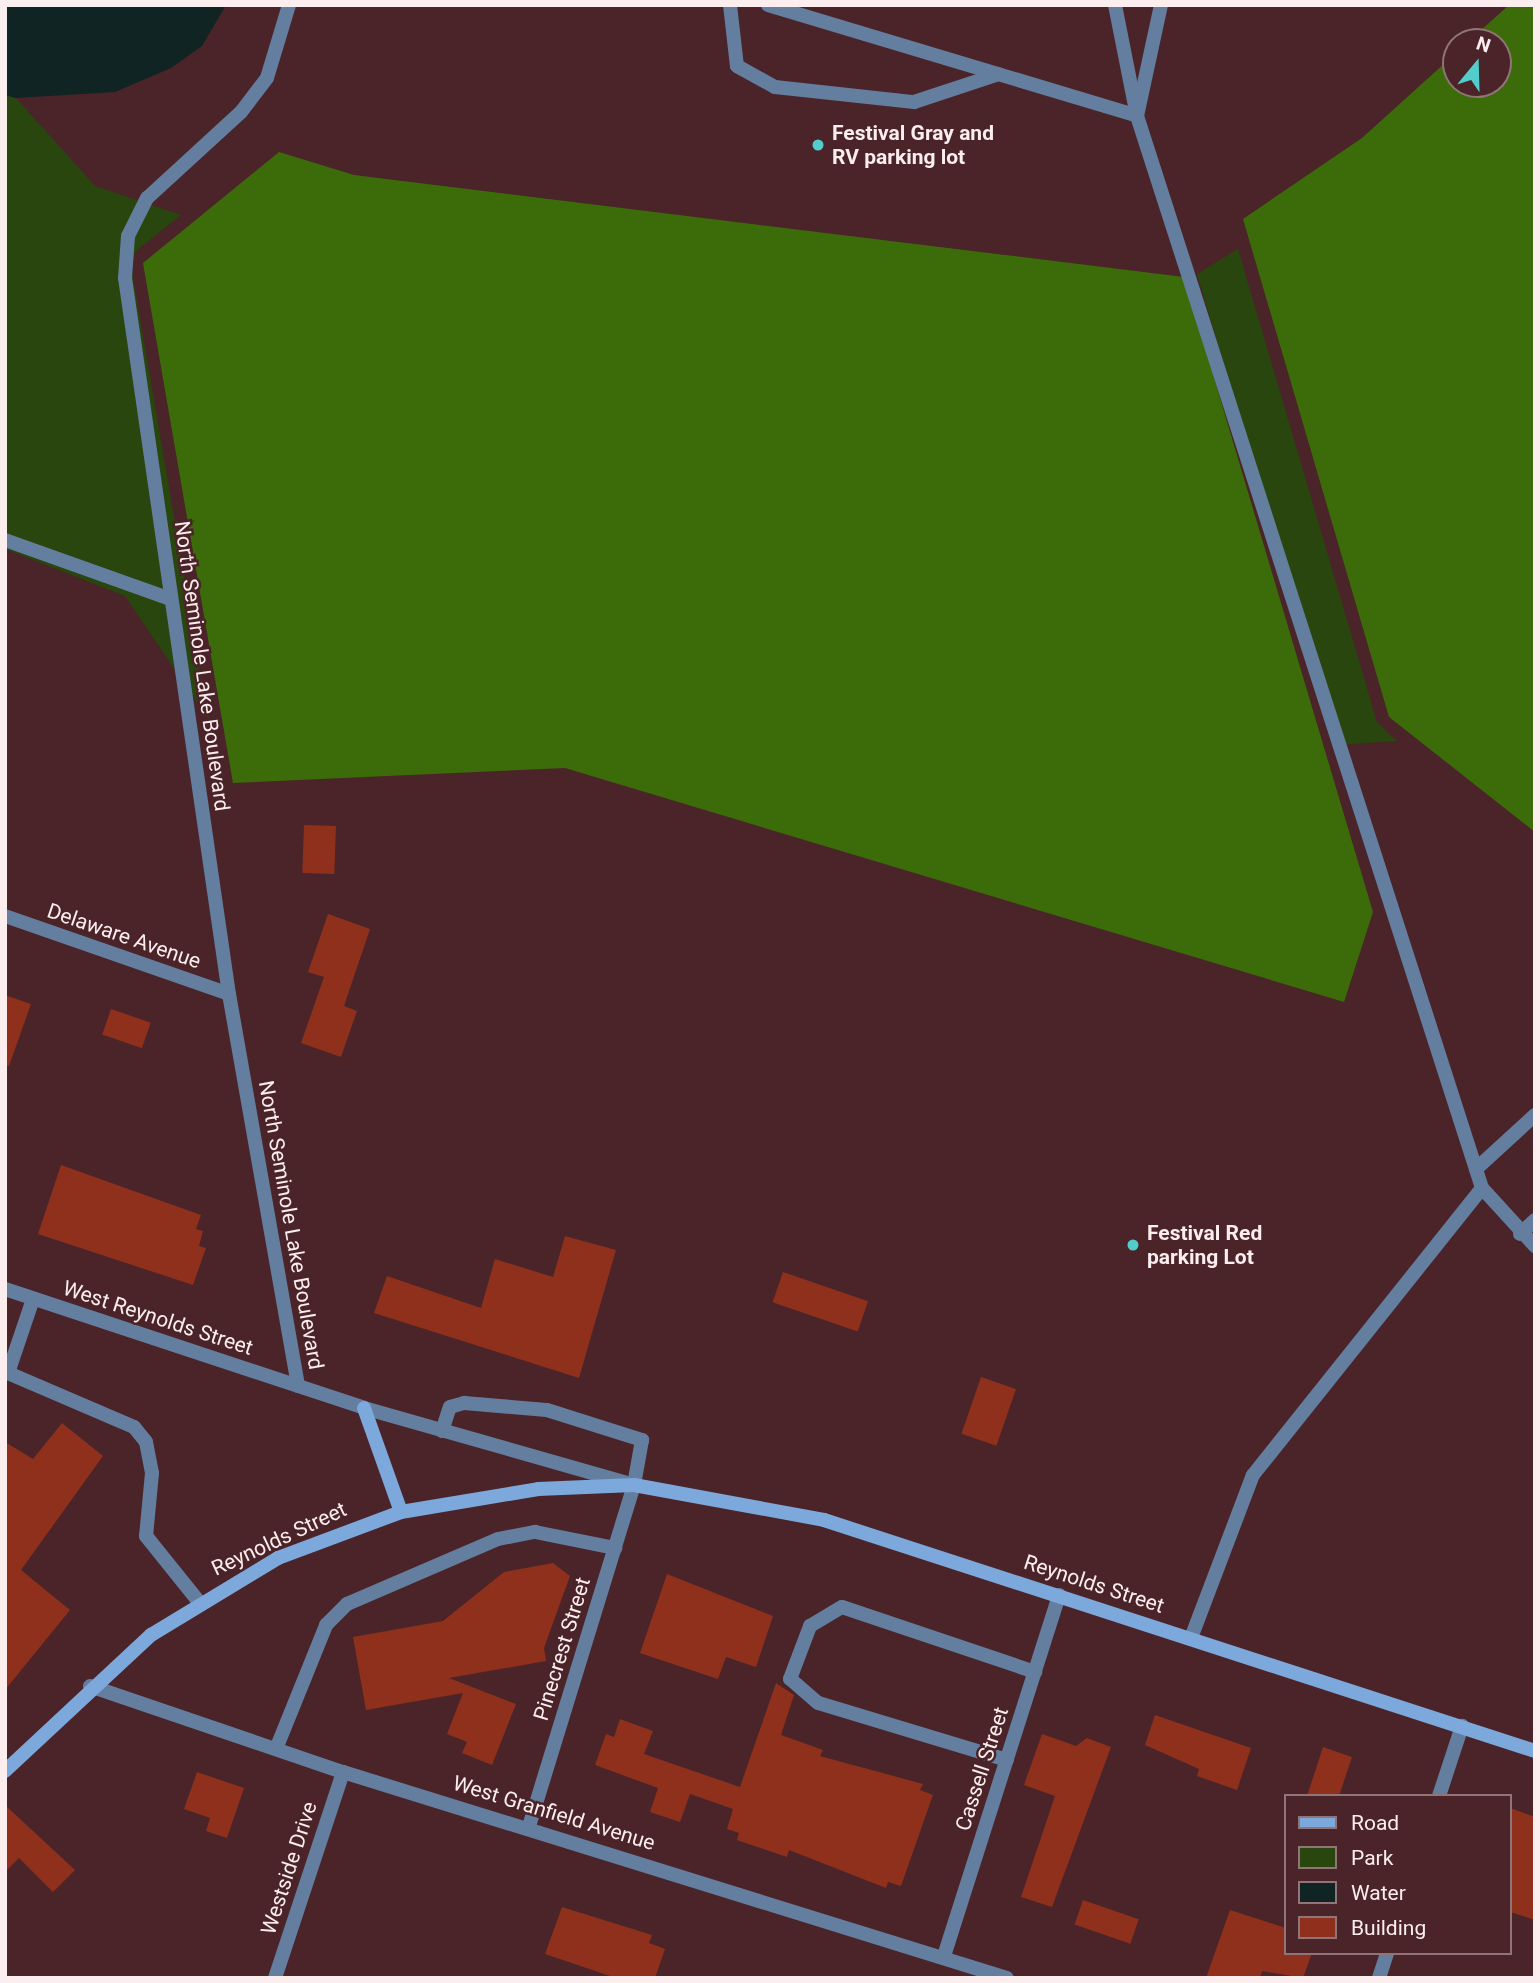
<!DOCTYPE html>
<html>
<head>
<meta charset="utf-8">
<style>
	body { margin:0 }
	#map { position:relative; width:1540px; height:1983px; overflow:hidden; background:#4a2428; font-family:Roboto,sans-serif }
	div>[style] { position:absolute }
	.green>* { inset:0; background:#28460e }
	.forest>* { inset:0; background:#3c6c09 }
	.water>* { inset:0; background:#0f2423 }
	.building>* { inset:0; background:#8e301c; transform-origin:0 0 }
	.lane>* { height:14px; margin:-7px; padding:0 7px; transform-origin:7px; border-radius:7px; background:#637e9e }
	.street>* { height:14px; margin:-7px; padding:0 7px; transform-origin:7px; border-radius:7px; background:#637e9e }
	.secondary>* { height:14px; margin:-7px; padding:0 7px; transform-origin:7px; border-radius:7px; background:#7da8dc }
	.dots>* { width:19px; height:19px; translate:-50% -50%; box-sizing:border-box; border:4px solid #4a2428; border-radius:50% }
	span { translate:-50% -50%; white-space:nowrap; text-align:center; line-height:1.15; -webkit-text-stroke:5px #4a2428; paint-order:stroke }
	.poi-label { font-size:21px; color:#fcedee; font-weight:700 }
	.left { translate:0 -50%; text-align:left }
	.street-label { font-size:21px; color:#fcedee }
	.frame { position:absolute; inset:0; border:7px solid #fcedee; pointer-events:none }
	.legend { position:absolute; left:1284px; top:1794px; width:228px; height:161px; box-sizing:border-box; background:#4a2428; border:2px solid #917477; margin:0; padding:9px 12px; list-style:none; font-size:21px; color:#fcedee }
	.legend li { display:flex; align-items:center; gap:14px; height:35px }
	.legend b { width:35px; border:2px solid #917477 }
	.north { position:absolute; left:1442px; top:28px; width:70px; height:70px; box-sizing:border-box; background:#4a2428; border:2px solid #917477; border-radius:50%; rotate:19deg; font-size:19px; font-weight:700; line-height:28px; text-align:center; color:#fcedee }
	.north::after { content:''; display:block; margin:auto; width:24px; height:32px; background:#53cdcb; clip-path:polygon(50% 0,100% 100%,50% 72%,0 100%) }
</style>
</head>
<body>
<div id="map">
	<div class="green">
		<div style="clip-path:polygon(5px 95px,16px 98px,95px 186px,181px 215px,136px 251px,131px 266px,209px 720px,125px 596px,5px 549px)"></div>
		<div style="clip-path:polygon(1238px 249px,1377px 722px,1397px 741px,1337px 745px,1197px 274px)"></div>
	</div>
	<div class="forest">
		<div style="clip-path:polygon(1509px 5px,1535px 5px,1535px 832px,1389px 717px,1243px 219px,1362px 138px,1456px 53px,1456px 84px,1498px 84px,1498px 42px,1468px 42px)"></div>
		<div style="clip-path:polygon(279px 152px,354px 175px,1184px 277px,1373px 912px,1344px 1002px,565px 768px,233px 783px,143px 263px)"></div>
	</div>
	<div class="water">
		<div style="clip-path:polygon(5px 5px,226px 5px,202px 46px,171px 68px,115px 92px,16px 98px,5px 95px)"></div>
	</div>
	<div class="building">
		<div style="left:304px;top:825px;width:32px;height:48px;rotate:2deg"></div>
		<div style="clip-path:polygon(328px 914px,370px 929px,344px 1006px,357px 1011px,341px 1057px,301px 1043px,324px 977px,308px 972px)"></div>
		<div style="clip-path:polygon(5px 995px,31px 1004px,9px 1066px,5px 1065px)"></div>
		<div style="left:111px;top:1009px;width:42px;height:27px;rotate:19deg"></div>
		<div style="clip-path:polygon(61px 1165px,201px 1215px,196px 1229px,203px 1231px,199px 1246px,206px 1248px,193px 1285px,38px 1234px)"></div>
		<div style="clip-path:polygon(565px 1236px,616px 1250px,579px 1378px,374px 1313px,387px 1276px,481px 1308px,495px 1259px,553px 1277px)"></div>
		<div style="left:783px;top:1272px;width:90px;height:32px;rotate:19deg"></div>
		<div style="left:981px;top:1377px;width:37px;height:60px;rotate:19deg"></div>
		<div style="clip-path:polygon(62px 1423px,103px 1456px,21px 1570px,70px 1610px,5px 1690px,5px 1442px,33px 1459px)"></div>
		<div style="clip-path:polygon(553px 1563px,570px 1576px,544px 1648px,546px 1661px,449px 1678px,516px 1704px,492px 1765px,462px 1753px,467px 1742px,447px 1734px,463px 1693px,366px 1710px,353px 1637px,443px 1621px,504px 1572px)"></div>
		<div style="clip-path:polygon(667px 1574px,773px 1616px,756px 1667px,726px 1657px,718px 1679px,640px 1653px)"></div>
		<div style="clip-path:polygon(776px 1683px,794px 1695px,781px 1735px,823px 1750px,820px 1756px,923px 1784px,920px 1790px,933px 1795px,901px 1886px,888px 1882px,886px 1888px,789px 1850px,787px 1857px,737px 1840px,739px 1833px,727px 1829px,733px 1809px,690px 1794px,680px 1822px,650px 1812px,658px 1788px,595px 1765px,606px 1734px,614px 1737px,620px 1719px,653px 1731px,644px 1754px,740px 1787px)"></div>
		<div style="clip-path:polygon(1155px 1715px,1251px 1748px,1237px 1790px,1197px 1776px,1199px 1769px,1145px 1745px)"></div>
		<div style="clip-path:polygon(1042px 1734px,1076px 1746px,1087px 1738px,1111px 1747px,1052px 1907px,1021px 1897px,1055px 1796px,1024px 1785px)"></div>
		<div style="clip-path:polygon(1323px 1747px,1352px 1757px,1339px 1796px,1307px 1796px)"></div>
		<div style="clip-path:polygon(197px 1772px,244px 1788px,227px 1838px,206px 1831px,210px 1818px,184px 1809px)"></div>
		<div style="clip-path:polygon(5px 1805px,75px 1870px,53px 1892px,19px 1858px,5px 1872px)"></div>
		<div style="clip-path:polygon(1510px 1808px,1535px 1817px,1535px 1920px,1510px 1912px)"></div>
		<div style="left:1083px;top:1900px;width:59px;height:26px;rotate:19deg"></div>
		<div style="clip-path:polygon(562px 1907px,652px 1935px,649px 1943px,665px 1949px,655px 1978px,616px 1978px,545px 1954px)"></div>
		<div style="clip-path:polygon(1230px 1910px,1286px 1928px,1286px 1953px,1312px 1953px,1303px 1978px,1262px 1971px,1260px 1978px,1206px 1978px)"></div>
	</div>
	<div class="lane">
		<div style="left:730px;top:5px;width:61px;rotate:83.5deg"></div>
		<div style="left:737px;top:66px;width:43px;rotate:28.9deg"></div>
		<div style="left:775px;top:87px;width:140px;rotate:6.2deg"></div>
		<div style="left:914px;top:102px;width:89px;rotate:-18.2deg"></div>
		<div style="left:768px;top:5px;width:385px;rotate:16.7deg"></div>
		<div style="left:1137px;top:116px;width:1126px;rotate:72.16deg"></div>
		<div style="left:1482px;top:1188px;width:79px;rotate:47.6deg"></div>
		<div style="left:1115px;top:5px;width:108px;rotate:78.8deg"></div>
		<div style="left:1137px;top:116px;width:114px;rotate:-77.8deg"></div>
		<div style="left:1476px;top:1169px;width:80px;rotate:-42.5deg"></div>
		<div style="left:1520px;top:1234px;width:21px;rotate:-43deg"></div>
		<div style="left:33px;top:1299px;width:78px;rotate:108.7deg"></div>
		<div style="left:8px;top:1373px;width:137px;rotate:23.2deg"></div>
		<div style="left:134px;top:1427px;width:19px;rotate:51deg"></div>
		<div style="left:146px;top:1442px;width:32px;rotate:79deg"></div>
		<div style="left:152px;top:1473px;width:63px;rotate:95.4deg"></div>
		<div style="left:146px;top:1536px;width:85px;rotate:51.2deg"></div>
		<div style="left:442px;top:1431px;width:25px;rotate:-72deg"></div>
		<div style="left:450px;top:1407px;width:15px;rotate:-16deg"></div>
		<div style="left:464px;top:1403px;width:83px;rotate:4.8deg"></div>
		<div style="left:547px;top:1410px;width:100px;rotate:17.5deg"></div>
		<div style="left:642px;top:1440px;width:46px;rotate:100.1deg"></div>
		<div style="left:1191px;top:1638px;width:174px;rotate:-69.2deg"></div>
		<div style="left:1253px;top:1475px;width:367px;rotate:-51.4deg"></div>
		<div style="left:276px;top:1749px;width:134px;rotate:-68deg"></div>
		<div style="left:326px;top:1625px;width:30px;rotate:-45deg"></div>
		<div style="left:347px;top:1604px;width:164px;rotate:-23.3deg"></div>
		<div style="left:498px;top:1539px;width:38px;rotate:-11deg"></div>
		<div style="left:535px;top:1532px;width:82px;rotate:11.3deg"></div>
		<div style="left:1007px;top:1760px;width:197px;rotate:-163.2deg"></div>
		<div style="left:818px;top:1703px;width:37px;rotate:-139deg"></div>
		<div style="left:790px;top:1679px;width:57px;rotate:-69.3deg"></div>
		<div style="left:810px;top:1626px;width:37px;rotate:-31deg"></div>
		<div style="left:842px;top:1607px;width:204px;rotate:18.6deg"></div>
	</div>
	<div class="street">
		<div style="left:289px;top:5px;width:76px;rotate:106.8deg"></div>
		<div style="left:267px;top:78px;width:43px;rotate:127.4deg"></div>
		<div style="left:241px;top:112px;width:127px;rotate:137.5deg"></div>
		<div style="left:147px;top:198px;width:42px;rotate:116.6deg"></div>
		<div style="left:128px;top:236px;width:42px;rotate:94.1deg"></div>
		<div style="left:125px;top:278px;width:724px;rotate:81.74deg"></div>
		<div style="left:229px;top:994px;width:398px;rotate:80deg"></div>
		<div style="left:5px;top:540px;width:176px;rotate:19.6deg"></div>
		<div style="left:5px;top:916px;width:237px;rotate:19.2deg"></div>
		<div style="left:5px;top:1289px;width:378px;rotate:18.3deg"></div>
		<div style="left:364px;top:1408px;width:281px;rotate:15.9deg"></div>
		<div style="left:634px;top:1485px;width:357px;rotate:107.1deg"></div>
		<div style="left:90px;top:1686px;width:267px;rotate:18.8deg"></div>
		<div style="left:343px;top:1772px;width:695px;rotate:17.24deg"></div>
		<div style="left:1439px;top:1796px;width:74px;rotate:-71.8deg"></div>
		<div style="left:944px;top:1956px;width:379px;rotate:-72.3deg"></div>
		<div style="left:275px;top:1978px;width:217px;rotate:-71.7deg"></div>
		<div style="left:1379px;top:1978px;width:26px;rotate:-72deg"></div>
	</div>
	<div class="secondary">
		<div style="left:364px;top:1408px;width:110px;rotate:70.4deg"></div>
		<div style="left:5px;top:1771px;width:200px;rotate:-43deg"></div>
		<div style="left:151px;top:1635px;width:149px;rotate:-31.2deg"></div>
		<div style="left:278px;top:1558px;width:131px;rotate:-20.5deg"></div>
		<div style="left:401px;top:1512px;width:139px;rotate:-9.5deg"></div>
		<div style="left:538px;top:1489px;width:96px;rotate:-2.4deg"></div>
		<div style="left:634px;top:1485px;width:193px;rotate:10.4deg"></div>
		<div style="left:824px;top:1520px;width:748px;rotate:18deg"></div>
	</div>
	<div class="dots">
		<div style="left:818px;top:145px;background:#53cdcb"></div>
		<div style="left:1133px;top:1245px;background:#53cdcb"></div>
	</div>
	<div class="poi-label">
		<span class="left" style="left:832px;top:145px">Festival Gray and<br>RV parking lot</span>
		<span class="left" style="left:1147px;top:1245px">Festival Red<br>parking Lot</span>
	</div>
	<div class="street-label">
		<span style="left:202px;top:666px;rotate:82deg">North Seminole Lake Boulevard</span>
		<span style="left:124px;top:936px;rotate:19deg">Delaware Avenue</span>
		<span style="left:291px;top:1225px;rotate:80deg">North Seminole Lake Boulevard</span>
		<span style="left:158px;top:1318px;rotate:18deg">West Reynolds Street</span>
		<span style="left:279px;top:1539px;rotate:-25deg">Reynolds Street</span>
		<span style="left:1094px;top:1584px;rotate:18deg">Reynolds Street</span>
		<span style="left:562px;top:1649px;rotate:-73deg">Pinecrest Street</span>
		<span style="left:982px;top:1769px;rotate:-72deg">Cassell Street</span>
		<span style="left:554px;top:1813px;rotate:17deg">West Granfield Avenue</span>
		<span style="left:289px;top:1868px;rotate:-72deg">Westside Drive</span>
	</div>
	<div class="frame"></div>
	<ul class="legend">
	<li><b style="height:9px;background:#7da8dc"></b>Road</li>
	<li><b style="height:19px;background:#28460e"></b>Park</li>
	<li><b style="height:19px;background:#0f2423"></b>Water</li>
	<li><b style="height:19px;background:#8e301c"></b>Building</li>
	</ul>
	<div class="north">N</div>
</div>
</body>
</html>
